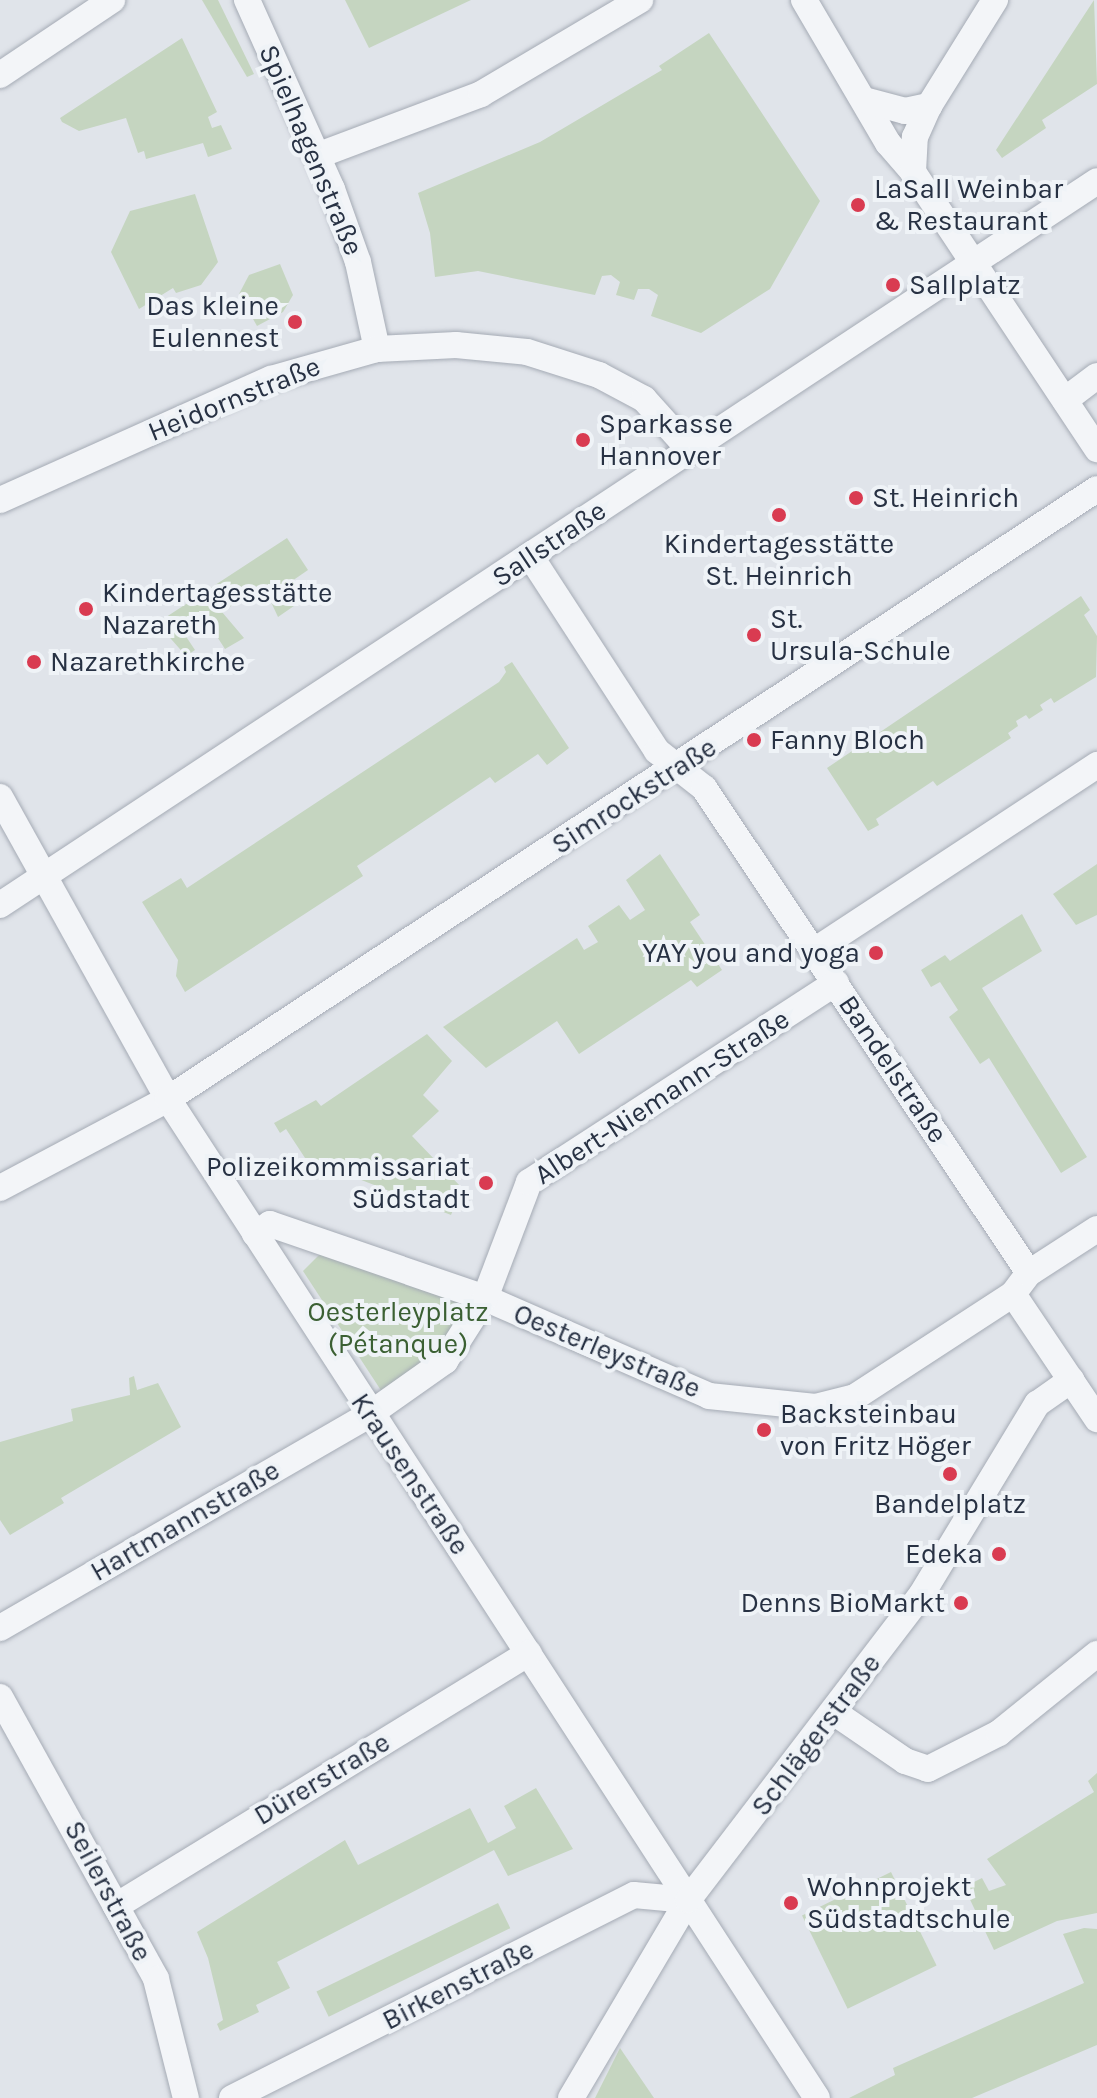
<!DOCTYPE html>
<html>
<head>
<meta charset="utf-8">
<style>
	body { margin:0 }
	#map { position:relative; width:1097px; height:2098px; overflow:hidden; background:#e0e4ea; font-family:Karla,sans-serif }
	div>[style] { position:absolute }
	.green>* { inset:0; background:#c5d5c0; transform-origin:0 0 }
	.roads { filter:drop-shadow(0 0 2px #a5abb5) drop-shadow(0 0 2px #a5abb5) }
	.minor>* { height:26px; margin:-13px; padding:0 13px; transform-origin:13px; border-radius:13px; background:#f3f5f8 }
	.dots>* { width:22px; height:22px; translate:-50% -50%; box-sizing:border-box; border:4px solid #eff3f7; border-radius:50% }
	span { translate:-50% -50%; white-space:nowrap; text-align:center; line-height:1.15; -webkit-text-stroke:8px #eff3f7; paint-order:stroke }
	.street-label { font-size:28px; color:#273143 }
	.poi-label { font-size:28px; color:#273143 }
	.left { translate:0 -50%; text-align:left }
	.right { translate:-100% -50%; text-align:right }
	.park-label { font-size:28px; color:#3b6033 }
</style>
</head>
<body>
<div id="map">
	<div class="green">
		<div style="clip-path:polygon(202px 0,218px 0,254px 74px,247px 77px)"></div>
		<div style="clip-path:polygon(345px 0,471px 0,369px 48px)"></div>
		<div style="clip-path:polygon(1094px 0,1097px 84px,1042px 120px,1046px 128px,1002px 158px,996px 150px)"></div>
		<div style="clip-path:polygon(709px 33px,820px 201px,770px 289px,701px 333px,651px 316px,658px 295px,649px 289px,638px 289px,634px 300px,616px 295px,620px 282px,611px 275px,602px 276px,595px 295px,478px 271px,435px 277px,430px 233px,418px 193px,540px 142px,662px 70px,659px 66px)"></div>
		<div style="clip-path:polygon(182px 38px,217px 112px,208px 117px,212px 128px,221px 125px,232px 149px,208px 157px,203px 143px,146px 159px,144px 151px,138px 153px,126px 118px,79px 131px,62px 122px,60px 118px)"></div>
		<div style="clip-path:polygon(195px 194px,218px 262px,201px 285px,176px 293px,173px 288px,139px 309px,111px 252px,130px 211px)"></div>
		<div style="clip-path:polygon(280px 264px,293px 295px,283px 312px,257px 326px,239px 294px,249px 275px)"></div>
		<div style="clip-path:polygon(287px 538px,308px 570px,292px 581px,304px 599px,278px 617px,263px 585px,222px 612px,244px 638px,225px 649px,207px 621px,185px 635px,195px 650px,186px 656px,157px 623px)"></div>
		<div style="clip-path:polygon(1081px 596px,1090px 610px,1084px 615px,1097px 636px,1096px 677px,1054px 703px,1051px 698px,1040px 705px,1043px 710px,1029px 719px,1026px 715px,1016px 721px,1018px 726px,1008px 733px,1011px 738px,937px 786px,933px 781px,876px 819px,879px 825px,868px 831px,827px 768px)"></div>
		<div style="clip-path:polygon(512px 662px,569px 748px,547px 765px,538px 754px,495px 783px,490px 777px,357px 866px,363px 876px,185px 992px,176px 976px,178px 960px,142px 902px,181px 878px,187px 888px,499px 682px,506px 672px,504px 667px)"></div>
		<div style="clip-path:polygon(660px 854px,700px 915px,690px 922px,722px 970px,697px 987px,691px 980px,579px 1054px,557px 1021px,486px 1068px,443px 1027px,577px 938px,584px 950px,598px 942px,588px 926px,619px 905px,630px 920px,645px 910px,626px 880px)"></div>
		<div style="clip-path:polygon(1097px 864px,1097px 915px,1076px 925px,1053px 894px)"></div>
		<div style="clip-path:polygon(1022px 914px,1042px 951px,982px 988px,1087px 1157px,1061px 1173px,989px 1058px,980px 1064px,949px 1017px,958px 1010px,940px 982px,931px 987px,921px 970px,945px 955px,950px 961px)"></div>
		<div style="clip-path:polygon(427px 1034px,452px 1061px,423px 1095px,439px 1111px,412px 1136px,462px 1188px,451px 1215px,305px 1158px,286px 1129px,280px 1133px,274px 1123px,316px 1100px,321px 1106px)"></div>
		<div style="clip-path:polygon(322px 1252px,474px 1302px,439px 1357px,384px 1395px,303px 1271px)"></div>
		<div style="clip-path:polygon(134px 1376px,137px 1390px,158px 1383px,181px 1427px,61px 1498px,64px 1503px,10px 1535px,0 1520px,0 1442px,73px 1421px,71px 1409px,130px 1395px,129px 1378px)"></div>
		<div style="clip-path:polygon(1097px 1773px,1097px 1913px,1057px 1921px,994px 1950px,964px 1887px,982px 1878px,989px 1891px,1006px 1885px,987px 1859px,1094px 1792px,1088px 1781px)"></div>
		<div style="clip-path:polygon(536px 1788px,573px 1849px,508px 1876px,494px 1850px,277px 1962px,290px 1988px,256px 2005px,259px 2012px,220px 2031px,217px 2024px,223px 2020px,208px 1958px,197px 1932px,345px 1840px,358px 1865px,470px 1808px,488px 1843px,516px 1828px,504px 1806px)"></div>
		<div style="left:891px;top:1872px;width:104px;height:99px;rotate:64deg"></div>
		<div style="left:498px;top:1903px;width:28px;height:202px;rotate:64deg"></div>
		<div style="clip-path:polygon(1084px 1928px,1097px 1929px,1097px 2045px,972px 2098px,849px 2098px,895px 2075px,893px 2068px,1084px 1983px,1063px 1934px)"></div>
		<div style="clip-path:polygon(620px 2048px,654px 2098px,595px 2098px)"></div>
	</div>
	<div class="roads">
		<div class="minor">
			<div style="left:247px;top:0;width:207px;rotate:65.8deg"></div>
			<div style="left:332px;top:189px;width:77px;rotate:70.4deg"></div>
			<div style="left:358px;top:262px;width:89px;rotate:77.7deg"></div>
			<div style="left:804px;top:0;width:166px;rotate:59.6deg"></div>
			<div style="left:888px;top:143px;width:38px;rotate:49deg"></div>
			<div style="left:913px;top:172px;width:333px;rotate:56.4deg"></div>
			<div style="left:0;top:75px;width:135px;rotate:-33.8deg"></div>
			<div style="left:868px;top:101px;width:38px;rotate:15deg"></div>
			<div style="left:905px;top:111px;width:25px;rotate:-12deg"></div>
			<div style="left:319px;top:155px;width:173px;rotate:-20.6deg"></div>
			<div style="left:481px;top:94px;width:185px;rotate:-30.6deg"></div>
			<div style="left:913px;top:172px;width:35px;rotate:-87deg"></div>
			<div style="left:915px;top:137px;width:34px;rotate:-66deg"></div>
			<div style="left:929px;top:106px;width:125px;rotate:-58.1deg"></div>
			<div style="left:1065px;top:400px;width:40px;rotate:-37deg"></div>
			<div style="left:0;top:500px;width:297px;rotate:-24.1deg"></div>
			<div style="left:271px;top:379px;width:110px;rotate:-15.8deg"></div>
			<div style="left:377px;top:349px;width:79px;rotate:-2.9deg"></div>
			<div style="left:456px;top:345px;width:71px;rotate:5.6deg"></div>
			<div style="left:527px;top:352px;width:76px;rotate:17.7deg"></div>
			<div style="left:599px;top:375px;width:51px;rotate:28.1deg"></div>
			<div style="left:644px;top:399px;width:66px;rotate:48.1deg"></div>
			<div style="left:531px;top:557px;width:231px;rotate:57deg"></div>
			<div style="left:657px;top:751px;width:60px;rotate:38.2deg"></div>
			<div style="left:704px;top:788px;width:584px;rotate:56.17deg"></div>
			<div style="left:0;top:797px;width:346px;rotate:60.9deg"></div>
			<div style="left:168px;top:1099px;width:1191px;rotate:56.99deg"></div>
			<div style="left:0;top:905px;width:1314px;rotate:-33.42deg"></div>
			<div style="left:814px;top:951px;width:339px;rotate:-33.3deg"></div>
			<div style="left:0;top:1188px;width:190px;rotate:-27.9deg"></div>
			<div style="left:168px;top:1099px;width:1111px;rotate:-33.29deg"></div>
			<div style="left:255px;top:1234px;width:18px;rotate:-34deg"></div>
			<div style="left:270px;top:1224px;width:227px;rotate:19deg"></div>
			<div style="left:485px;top:1298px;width:244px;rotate:23.6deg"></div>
			<div style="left:709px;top:1396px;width:107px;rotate:5.9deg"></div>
			<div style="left:815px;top:1407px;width:41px;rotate:-14deg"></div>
			<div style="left:855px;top:1397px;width:189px;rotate:-33.1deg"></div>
			<div style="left:1013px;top:1294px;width:26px;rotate:-53deg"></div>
			<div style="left:1029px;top:1273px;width:81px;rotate:-32.9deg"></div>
			<div style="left:1013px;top:1294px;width:151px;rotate:56.1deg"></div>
			<div style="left:0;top:1628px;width:427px;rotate:-30deg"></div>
			<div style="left:370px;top:1414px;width:92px;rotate:-35.2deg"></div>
			<div style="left:445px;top:1361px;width:75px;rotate:-57.6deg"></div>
			<div style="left:485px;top:1298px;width:124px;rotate:-69.2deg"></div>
			<div style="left:529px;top:1182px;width:366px;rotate:-33deg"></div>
			<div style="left:0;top:1697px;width:322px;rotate:61deg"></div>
			<div style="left:156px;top:1979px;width:123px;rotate:75.9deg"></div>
			<div style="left:835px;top:1713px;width:85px;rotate:34.4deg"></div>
			<div style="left:905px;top:1761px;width:24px;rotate:19deg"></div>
			<div style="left:928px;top:1769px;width:80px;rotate:-26.9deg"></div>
			<div style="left:999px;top:1733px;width:126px;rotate:-38.9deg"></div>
			<div style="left:116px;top:1906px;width:484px;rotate:-31.5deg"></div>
			<div style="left:232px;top:2098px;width:450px;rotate:-26.8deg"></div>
			<div style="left:634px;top:1895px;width:54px;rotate:5.3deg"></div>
			<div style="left:571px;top:2098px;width:230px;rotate:-59.4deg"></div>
			<div style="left:688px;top:1900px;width:382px;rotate:-52.6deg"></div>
			<div style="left:920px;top:1597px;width:226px;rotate:-58.8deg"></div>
			<div style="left:1037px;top:1404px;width:42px;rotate:-35.2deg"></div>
		</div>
	</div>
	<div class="dots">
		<div style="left:858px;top:205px;background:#d93b51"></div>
		<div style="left:893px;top:285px;background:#d93b51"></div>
		<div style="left:295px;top:322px;background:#d93b51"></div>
		<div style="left:583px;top:440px;background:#d93b51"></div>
		<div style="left:856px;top:498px;background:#d93b51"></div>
		<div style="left:779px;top:515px;background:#d93b51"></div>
		<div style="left:86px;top:609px;background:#d93b51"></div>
		<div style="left:754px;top:635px;background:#d93b51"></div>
		<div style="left:34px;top:662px;background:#d93b51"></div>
		<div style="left:754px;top:740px;background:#d93b51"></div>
		<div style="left:876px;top:953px;background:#d93b51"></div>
		<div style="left:486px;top:1183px;background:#d93b51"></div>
		<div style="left:764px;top:1430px;background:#d93b51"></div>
		<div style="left:950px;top:1474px;background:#d93b51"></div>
		<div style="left:999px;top:1554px;background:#d93b51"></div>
		<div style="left:961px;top:1603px;background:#d93b51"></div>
		<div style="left:791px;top:1903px;background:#d93b51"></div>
	</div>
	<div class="street-label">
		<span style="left:311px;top:150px;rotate:67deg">Spielhagenstraße</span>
		<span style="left:234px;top:399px;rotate:-22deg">Heidornstraße</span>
		<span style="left:549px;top:544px;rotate:-34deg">Sallstraße</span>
		<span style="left:634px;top:796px;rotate:-33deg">Simrockstraße</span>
		<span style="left:893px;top:1069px;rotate:56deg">Bandelstraße</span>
		<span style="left:662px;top:1097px;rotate:-33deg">Albert-Niemann-Straße</span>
		<span style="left:607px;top:1351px;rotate:23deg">Oesterleystraße</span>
		<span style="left:410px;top:1474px;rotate:56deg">Krausenstraße</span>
		<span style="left:185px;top:1521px;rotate:-30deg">Hartmannstraße</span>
		<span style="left:816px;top:1735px;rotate:-53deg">Schlägerstraße</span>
		<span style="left:322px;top:1779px;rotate:-31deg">Dürerstraße</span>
		<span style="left:108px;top:1891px;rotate:62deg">Seilerstraße</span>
		<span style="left:458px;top:1985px;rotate:-27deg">Birkenstraße</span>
	</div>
	<div class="poi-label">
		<span class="left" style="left:874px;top:205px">LaSall Weinbar<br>&amp; Restaurant</span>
		<span class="left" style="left:909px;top:285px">Sallplatz</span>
		<span class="right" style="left:279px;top:322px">Das kleine<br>Eulennest</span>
		<span class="left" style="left:599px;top:440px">Sparkasse<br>Hannover</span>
		<span class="left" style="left:872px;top:498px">St. Heinrich</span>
		<span style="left:779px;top:560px">Kindertagesstätte<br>St. Heinrich</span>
		<span class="left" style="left:102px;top:609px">Kindertagesstätte<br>Nazareth</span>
		<span class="left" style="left:770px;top:635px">St.<br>Ursula-Schule</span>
		<span class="left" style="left:50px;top:662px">Nazarethkirche</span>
		<span class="left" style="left:770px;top:740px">Fanny Bloch</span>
		<span class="right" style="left:860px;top:953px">YAY you and yoga</span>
		<span class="right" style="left:470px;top:1183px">Polizeikommissariat<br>Südstadt</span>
		<span class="left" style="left:780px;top:1430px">Backsteinbau<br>von Fritz Höger</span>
		<span style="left:950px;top:1504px">Bandelplatz</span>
		<span class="right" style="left:983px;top:1554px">Edeka</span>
		<span class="right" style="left:945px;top:1603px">Denns BioMarkt</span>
		<span class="left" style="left:807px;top:1903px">Wohnprojekt<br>Südstadtschule</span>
	</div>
	<div class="park-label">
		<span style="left:398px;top:1328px">Oesterleyplatz<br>(Pétanque)</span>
	</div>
</div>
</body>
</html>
